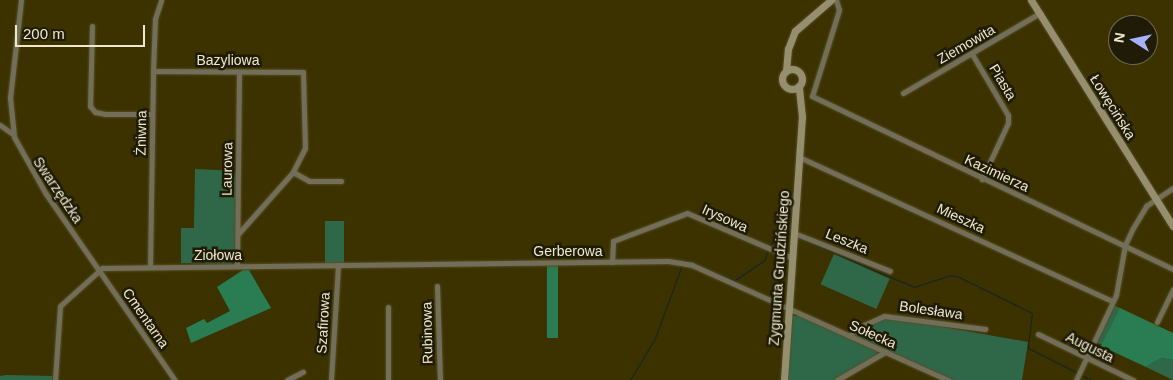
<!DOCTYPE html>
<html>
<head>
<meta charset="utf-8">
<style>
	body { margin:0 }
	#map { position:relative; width:1173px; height:380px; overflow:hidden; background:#3c3200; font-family:Helvetica,sans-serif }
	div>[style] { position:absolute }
	.green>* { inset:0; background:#2f6849; transform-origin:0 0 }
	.forest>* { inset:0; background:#2a7c52; transform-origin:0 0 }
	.stream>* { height:1px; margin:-0.5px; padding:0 0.5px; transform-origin:0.5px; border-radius:0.5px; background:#12252a }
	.roads { filter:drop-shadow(0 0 1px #584f21) drop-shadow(0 0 1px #584f21) }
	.street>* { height:5px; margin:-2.5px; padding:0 2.5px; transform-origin:2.5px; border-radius:2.5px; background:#726e5a }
	.secondary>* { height:7px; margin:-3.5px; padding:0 3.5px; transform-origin:3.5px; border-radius:3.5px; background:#968f6f }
	.secondary>.ring { margin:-3.5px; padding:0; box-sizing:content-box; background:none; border:7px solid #968f6f; border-radius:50% }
	span { translate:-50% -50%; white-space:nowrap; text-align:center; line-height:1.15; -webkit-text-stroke:5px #1f1b07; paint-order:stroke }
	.street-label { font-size:14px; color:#eee8cf }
	.north { position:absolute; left:1108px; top:15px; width:50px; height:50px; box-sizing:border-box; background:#1f1b07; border:1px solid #726d57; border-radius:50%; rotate:280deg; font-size:14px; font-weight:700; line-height:20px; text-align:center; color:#eee8cf }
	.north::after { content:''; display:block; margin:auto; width:18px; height:22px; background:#a6b1fc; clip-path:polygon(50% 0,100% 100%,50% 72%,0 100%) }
	.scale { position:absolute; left:15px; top:25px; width:130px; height:22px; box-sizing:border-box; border:2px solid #eee8cf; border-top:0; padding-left:6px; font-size:15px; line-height:18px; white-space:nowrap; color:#eee8cf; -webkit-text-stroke:4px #1f1b07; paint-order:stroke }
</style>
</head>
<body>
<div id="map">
	<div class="green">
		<div style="clip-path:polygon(195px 169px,237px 171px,235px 257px,231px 264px,181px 263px,181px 228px,194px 228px)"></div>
		<div style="left:325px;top:221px;width:19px;height:44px"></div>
		<div style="left:834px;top:254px;width:61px;height:33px;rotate:24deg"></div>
		<div style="left:1113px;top:305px;width:8px;height:41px;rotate:23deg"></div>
		<div style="clip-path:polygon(791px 316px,801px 316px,877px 351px,877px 354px,835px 380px,783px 380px)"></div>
		<div style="clip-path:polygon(887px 317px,1028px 342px,1022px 380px,952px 380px,851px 335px,856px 330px)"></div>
		<div style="clip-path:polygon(1161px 358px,1173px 360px,1173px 380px,1146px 367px)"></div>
		<div style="clip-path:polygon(6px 375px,53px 376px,52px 380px,0 380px,0 376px)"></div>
	</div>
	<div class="forest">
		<div style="left:547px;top:266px;width:11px;height:72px"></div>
		<div style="clip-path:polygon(243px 270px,249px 270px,271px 308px,191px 343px,186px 328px,204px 319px,207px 323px,230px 311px,217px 287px)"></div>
		<div style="clip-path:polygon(1120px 308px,1173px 333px,1173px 360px,1161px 358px,1146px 367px,1101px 346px)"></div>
	</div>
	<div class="stream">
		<div style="left:799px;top:238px;width:125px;rotate:23.1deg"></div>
		<div style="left:914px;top:287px;width:38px;rotate:-18deg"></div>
		<div style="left:950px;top:275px;width:9px;rotate:13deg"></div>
		<div style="left:959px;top:277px;width:81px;rotate:26.3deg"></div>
		<div style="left:1032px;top:313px;width:35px;rotate:97deg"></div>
		<div style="left:1028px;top:348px;width:54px;rotate:26.6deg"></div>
		<div style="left:768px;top:245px;width:24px;rotate:-28deg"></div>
		<div style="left:684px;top:260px;width:7px;rotate:16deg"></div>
		<div style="left:710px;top:271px;width:27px;rotate:20deg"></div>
		<div style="left:735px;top:280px;width:36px;rotate:-34deg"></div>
		<div style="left:765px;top:260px;width:9px;rotate:-77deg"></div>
		<div style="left:1081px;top:375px;width:12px;rotate:24deg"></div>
		<div style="left:630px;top:380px;width:49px;rotate:-59.2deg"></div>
		<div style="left:655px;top:338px;width:78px;rotate:-69.7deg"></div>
	</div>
	<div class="roads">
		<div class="street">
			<div style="left:21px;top:0;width:99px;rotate:96.4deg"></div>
			<div style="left:10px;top:98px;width:39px;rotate:84deg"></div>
			<div style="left:14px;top:137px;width:65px;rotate:60.7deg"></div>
			<div style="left:46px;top:194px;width:226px;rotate:55.3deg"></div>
			<div style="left:836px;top:0;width:10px;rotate:73deg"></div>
			<div style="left:839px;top:10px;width:90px;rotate:107.4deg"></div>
			<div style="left:812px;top:96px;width:400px;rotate:25.6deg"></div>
			<div style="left:92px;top:26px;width:80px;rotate:91.4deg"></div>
			<div style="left:90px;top:106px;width:8px;rotate:50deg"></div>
			<div style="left:95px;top:112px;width:10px;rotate:11deg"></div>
			<div style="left:105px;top:114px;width:47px"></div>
			<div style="left:972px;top:54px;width:71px;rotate:59.5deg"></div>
			<div style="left:1008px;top:115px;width:8px;rotate:90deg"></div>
			<div style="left:1008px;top:123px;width:62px;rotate:114.9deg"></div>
			<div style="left:153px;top:71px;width:150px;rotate:0.4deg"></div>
			<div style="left:303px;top:72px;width:76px;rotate:88.5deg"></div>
			<div style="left:305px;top:148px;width:27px;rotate:117deg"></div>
			<div style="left:903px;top:93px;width:159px;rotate:-30.3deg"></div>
			<div style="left:0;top:125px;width:16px;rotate:35deg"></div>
			<div style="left:799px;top:157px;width:345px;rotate:24.7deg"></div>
			<div style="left:794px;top:233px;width:103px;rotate:21.6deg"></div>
			<div style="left:238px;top:234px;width:83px;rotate:-48.4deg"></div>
			<div style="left:293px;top:172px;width:18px;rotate:29deg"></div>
			<div style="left:309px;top:181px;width:32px"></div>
			<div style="left:612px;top:262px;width:21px;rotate:-87deg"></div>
			<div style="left:613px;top:241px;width:79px;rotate:-20.7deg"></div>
			<div style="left:687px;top:213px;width:114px;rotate:23.2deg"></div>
			<div style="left:237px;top:266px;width:194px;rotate:-89.4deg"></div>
			<div style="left:150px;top:267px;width:196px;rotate:-89.1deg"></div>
			<div style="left:153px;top:71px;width:52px;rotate:-87.8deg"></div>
			<div style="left:155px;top:19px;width:20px;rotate:-72deg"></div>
			<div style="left:437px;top:286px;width:94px;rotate:88.2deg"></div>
			<div style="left:1157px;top:322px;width:37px;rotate:-64deg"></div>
			<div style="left:1038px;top:334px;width:106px;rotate:25.8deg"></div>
			<div style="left:850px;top:336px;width:9px;rotate:-54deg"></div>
			<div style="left:855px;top:329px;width:32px;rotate:-24deg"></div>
			<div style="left:884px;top:316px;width:102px;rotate:7.3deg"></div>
			<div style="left:55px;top:380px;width:74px;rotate:-86.1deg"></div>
			<div style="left:60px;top:306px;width:57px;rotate:-42.1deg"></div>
			<div style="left:102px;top:268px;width:566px;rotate:-0.71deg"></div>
			<div style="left:668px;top:261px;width:24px;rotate:9deg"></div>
			<div style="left:692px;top:265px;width:281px;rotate:24.2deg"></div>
			<div style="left:287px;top:380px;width:18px;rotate:-27deg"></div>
			<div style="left:331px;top:380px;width:113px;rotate:-86.5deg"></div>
			<div style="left:388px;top:380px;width:73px;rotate:-90deg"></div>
			<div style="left:837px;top:380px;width:56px;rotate:-30.3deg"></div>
			<div style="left:1076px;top:380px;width:94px;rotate:-64.8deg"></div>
			<div style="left:1116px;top:295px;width:51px;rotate:-79.8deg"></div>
			<div style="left:1125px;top:245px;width:19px;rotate:-65deg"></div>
			<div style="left:1133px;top:228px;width:26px;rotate:-59deg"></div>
			<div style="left:1146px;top:206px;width:32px;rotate:-34deg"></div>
		</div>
		<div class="secondary">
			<div style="left:1031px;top:0;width:267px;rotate:57.9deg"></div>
			<div class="ring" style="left:782px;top:69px;width:13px;height:13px"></div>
			<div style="left:786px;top:71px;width:22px;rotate:-85deg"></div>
			<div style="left:788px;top:49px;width:19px;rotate:-69deg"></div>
			<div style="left:795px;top:31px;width:48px;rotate:-40.7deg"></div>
			<div style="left:784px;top:380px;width:264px;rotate:-86.1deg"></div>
			<div style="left:802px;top:117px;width:31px;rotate:-96deg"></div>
		</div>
	</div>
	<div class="street-label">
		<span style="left:966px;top:44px;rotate:-30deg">Ziemowita</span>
		<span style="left:228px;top:60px">Bazyliowa</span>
		<span style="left:1003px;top:82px;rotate:59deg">Piasta</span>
		<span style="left:1113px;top:107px;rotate:58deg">Łowęcińska</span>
		<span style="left:141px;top:133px;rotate:-89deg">Żniwna</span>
		<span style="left:227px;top:169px;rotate:-89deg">Laurowa</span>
		<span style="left:997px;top:173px;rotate:25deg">Kazimierza</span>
		<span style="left:58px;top:190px;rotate:56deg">Swarzędzka</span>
		<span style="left:725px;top:218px;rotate:24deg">Irysowa</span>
		<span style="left:961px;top:218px;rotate:25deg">Mieszka</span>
		<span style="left:847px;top:241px;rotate:22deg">Leszka</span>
		<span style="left:568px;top:251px">Gerberowa</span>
		<span style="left:218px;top:255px">Ziołowa</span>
		<span style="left:779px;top:268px;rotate:-86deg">Zygmunta Grudzińskiego</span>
		<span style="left:931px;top:310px;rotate:8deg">Bolesława</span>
		<span style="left:146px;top:318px;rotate:55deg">Cmentarna</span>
		<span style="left:323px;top:323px;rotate:-87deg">Szafirowa</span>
		<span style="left:427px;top:333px;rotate:-91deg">Rubinowa</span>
		<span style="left:873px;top:334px;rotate:24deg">Sołecka</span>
		<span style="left:1090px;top:347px;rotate:26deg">Augusta</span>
	</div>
	<div class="north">N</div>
	<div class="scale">200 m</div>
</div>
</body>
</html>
